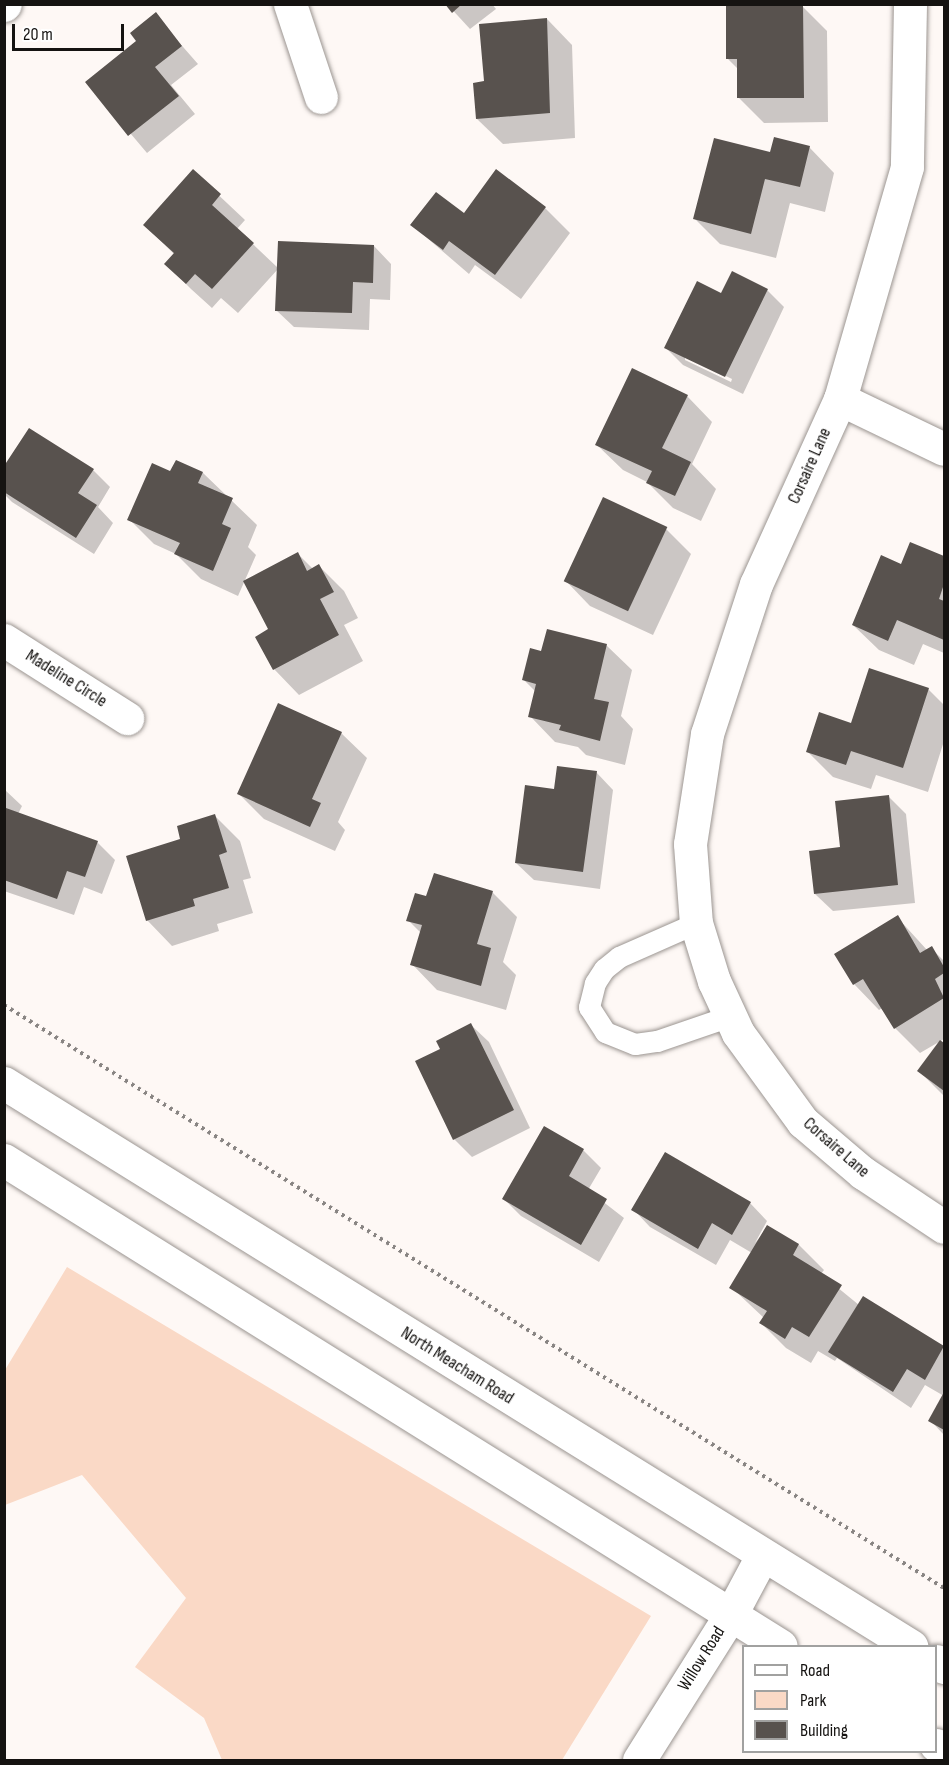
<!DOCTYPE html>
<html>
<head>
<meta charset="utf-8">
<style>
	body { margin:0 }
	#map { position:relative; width:949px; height:1765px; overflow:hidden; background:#fef8f5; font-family:"Sofia Sans Condensed",sans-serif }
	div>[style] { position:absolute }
	.green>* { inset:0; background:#fad9c6 }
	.shadow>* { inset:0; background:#0003 }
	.building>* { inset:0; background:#58524e; transform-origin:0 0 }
	.path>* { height:4px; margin-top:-2px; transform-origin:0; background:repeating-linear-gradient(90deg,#898583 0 3px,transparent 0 7.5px) }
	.roads { filter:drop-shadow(0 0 2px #9b9591) drop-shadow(0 0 2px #9b9591) }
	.service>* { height:21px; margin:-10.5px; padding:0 10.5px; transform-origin:10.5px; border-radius:10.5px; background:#fff }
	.minor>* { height:33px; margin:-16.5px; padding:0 16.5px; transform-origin:16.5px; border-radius:16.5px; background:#fff }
	.secondary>* { height:33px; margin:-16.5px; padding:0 16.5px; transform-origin:16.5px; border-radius:16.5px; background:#fff }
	span { translate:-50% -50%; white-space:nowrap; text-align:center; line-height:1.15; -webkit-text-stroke:6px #fff; paint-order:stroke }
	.street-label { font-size:18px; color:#151311 }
	.frame { position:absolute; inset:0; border:6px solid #151311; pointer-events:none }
	.legend { position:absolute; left:742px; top:1645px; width:195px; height:108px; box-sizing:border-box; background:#fff; border:2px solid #a1a1a0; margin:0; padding:8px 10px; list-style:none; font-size:18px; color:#151311 }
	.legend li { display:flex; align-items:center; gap:12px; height:30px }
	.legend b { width:30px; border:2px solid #a1a1a0 }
	.scale { position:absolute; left:12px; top:24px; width:112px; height:27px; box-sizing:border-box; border:3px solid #151311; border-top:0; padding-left:8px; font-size:18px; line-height:21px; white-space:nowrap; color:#151311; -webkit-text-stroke:4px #fff; paint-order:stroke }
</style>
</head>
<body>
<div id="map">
	<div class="green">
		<div style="clip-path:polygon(67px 1267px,651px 1616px,562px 1760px,222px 1760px,204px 1718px,135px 1667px,186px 1598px,82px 1475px,5px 1505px,5px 1370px)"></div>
	</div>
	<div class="shadow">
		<div style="clip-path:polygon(447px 4px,492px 4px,496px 9px,470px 29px)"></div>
		<div style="clip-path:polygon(802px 6px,827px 31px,828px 122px,764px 123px,739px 98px,739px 70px,728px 59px)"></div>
		<div style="clip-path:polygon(155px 15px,198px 64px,171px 85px,195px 114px,147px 153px,87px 82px,138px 41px)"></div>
		<div style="clip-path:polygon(547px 19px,572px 45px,575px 138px,503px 144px,477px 119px,485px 83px)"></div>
		<div style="clip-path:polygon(809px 147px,834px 173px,825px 212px,790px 203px,776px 258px,720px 244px,695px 219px,771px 154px)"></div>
		<div style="clip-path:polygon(193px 171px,245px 220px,237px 229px,278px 268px,374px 246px,391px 264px,390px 300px,370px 299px,369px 330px,294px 327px,276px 310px,278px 269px,238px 313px,221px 298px,212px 308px,191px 289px,166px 264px,174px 254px,145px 225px)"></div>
		<div style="clip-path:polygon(545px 208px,570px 233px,521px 299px,475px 265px,469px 274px,412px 225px,464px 215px)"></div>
		<div style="clip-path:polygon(evenodd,767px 290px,784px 307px,743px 394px,683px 365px,666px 348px,722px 295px,767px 290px,685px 356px,732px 379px,731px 382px,685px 360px,685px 356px)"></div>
		<div style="clip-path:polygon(687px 396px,712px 422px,692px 464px,716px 489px,701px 521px,673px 508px,647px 482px,623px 470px,597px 445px)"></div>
		<div style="clip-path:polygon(176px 462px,203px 473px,257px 525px,248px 547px,256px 555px,238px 596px,201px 579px,176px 554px,154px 544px,129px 519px,171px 473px)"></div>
		<div style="clip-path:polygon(4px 469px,93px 470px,110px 487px,98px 507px,113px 523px,94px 554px,12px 502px,4px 494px)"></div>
		<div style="clip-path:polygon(666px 529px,691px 554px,653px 635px,590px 606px,565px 580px)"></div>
		<div style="clip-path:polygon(911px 544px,944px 558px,944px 653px,923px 644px,914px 665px,879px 650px,853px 625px,902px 566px)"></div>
		<div style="clip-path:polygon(297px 553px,313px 569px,319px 566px,344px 591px,358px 618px,344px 625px,363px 661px,299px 695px,274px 669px,257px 637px,270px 630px)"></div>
		<div style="clip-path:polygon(606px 645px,632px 670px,621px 716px,633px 729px,625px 765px,586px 755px,578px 747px,555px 742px,530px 716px,536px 692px,524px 680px)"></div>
		<div style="clip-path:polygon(928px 689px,944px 705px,944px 741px,928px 792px,876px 775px,871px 789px,833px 777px,808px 752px,852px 724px)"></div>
		<div style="clip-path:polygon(341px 733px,367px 758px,338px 822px,345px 830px,335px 851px,264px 819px,239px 794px)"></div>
		<div style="clip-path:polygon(596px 772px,613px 790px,600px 889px,534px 880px,516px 863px,555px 791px)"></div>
		<div style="clip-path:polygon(4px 789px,22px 806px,18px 814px,97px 842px,115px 860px,102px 894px,84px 887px,74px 915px,4px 891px)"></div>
		<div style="clip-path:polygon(889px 797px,906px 814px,915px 903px,833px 911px,815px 894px,841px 849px)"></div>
		<div style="clip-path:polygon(215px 816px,240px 841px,251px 878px,243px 880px,253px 913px,217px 924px,219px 931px,172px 946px,147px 920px)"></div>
		<div style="clip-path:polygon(492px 892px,517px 917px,503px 962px,516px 975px,506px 1010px,437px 990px,412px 964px,421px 933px,408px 920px,427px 898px)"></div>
		<div style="clip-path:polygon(897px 917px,927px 950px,931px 948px,944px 961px,944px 1039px,920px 1053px,895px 1028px,882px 1008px,879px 1010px,854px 984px)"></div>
		<div style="clip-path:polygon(471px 1025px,489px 1042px,530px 1128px,472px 1157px,454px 1139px,442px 1050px)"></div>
		<div style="clip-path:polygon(940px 1042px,944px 1045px,944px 1096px,919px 1071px)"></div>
		<div style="clip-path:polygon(545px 1128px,583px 1150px,601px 1168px,588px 1190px,624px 1218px,599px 1262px,521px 1216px,504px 1199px)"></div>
		<div style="clip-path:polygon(750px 1203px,767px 1221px,755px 1243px,768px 1227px,799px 1245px,824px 1270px,821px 1274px,859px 1305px,863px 1298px,944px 1348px,944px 1435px,930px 1420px,944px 1396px,925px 1385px,911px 1408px,837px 1358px,835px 1361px,818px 1351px,811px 1363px,786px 1348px,761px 1323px,764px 1318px,731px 1287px,752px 1253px,730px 1240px,716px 1265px,650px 1227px,633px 1209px)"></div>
	</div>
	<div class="building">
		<div style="clip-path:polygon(445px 4px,462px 4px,452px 13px)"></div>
		<div style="clip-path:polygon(803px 4px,804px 98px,737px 98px,737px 59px,726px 59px,726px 5px)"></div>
		<div style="clip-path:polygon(156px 12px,182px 46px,155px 67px,179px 96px,128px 136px,85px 82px,136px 41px,130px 33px)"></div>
		<div style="clip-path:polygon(547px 18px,550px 113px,476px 119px,473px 83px,484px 81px,479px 24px)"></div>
		<div style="clip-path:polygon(774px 137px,810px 146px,800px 187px,765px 179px,751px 234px,693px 219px,714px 138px,770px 152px)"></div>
		<div style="clip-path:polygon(193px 169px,221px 194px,212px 205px,254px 243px,212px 289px,195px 274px,186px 284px,164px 264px,174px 253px,143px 225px)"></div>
		<div style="clip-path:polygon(496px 169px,546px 207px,495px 275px,449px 241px,443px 250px,410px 225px,436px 192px,464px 213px)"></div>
		<div style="clip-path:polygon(278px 241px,374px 245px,373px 283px,353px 282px,352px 313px,275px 311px)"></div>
		<div style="clip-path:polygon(732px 271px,768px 289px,725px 377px,664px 348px,697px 281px,721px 293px)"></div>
		<div style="clip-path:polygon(632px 368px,688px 395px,662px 448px,691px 462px,675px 496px,646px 483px,652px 471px,595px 445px)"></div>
		<div style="clip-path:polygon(29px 428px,94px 469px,78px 493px,97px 505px,76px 538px,4px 492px,4px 466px)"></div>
		<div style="clip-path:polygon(176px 460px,203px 472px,198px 483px,233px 498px,222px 524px,231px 528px,213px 571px,174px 554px,180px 543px,127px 520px,152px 463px,170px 471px)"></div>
		<div style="left:603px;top:497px;width:71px;height:93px;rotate:25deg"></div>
		<div style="clip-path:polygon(910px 542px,944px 556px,944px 584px,939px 599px,944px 601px,944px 640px,897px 620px,888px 641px,852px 625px,881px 555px,901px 564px)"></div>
		<div style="clip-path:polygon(298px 552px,307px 571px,319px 564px,334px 592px,320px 599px,339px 635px,273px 670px,255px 637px,268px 629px,243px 581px)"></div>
		<div style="clip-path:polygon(547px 629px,607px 644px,594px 699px,609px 702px,600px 741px,559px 730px,561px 725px,528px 717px,536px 684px,522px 680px,530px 648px,541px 651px)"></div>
		<div style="clip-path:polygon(869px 668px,929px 688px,903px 768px,851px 751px,846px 765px,806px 752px,819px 712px,851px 723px)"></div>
		<div style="clip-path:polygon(278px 703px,342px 732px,312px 799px,321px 803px,310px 827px,237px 794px)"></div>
		<div style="clip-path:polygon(557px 766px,597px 771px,583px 872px,515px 863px,525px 785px,554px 789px)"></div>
		<div style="clip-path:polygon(889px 795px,898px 885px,814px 894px,809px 851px,840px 847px,835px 801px)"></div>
		<div style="clip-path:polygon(6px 808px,98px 841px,85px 877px,67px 871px,57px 899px,4px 880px)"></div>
		<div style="clip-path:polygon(215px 814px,227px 852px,219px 855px,229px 888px,193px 899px,195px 906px,146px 921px,126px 856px,180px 839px,177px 826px)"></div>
		<div style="clip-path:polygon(434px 873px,493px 891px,477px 944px,491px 948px,481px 986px,410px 965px,422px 925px,406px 921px,415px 893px,426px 896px)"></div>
		<div style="clip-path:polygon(898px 915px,920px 953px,932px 946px,944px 967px,944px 973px,935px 979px,944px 998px,894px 1029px,863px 979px,853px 985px,834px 954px)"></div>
		<div style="clip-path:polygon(471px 1023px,514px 1110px,453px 1140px,415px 1061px,440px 1049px,436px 1041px)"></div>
		<div style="clip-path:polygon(940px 1040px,944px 1043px,944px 1091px,917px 1071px)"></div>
		<div style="clip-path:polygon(544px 1126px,584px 1149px,569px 1176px,607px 1199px,581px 1245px,502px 1199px)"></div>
		<div style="clip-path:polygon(665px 1152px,751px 1202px,732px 1235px,712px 1223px,698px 1249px,631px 1210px)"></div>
		<div style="clip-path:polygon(767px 1225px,799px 1244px,793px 1255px,842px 1285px,809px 1337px,792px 1327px,785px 1339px,759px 1323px,767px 1311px,729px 1288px)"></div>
		<div style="clip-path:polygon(863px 1296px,944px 1346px,925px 1380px,907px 1369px,893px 1392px,828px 1352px)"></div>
		<div style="clip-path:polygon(944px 1392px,944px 1430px,928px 1421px)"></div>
	</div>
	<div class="path">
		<div style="left:4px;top:1005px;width:1106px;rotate:31.81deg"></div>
	</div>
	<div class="roads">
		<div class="service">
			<div style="left:696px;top:923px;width:84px;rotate:156.2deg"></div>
			<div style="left:619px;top:957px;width:19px;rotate:141deg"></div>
			<div style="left:604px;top:969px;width:17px;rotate:123deg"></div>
			<div style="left:595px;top:983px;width:25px;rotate:104deg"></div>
			<div style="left:589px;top:1007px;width:30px;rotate:57deg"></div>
			<div style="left:605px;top:1032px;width:32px;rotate:22deg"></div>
			<div style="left:635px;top:1044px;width:22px;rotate:-8deg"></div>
			<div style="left:657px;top:1041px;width:77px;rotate:-18.9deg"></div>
		</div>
		<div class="minor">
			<div style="left:290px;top:4px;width:98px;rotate:71.6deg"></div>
			<div style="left:910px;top:4px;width:163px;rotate:91.1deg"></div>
			<div style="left:907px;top:167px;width:241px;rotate:106.1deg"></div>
			<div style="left:840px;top:399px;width:203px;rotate:114.4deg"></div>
			<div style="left:756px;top:584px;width:158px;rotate:108.1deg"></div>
			<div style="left:707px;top:734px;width:111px;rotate:98.8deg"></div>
			<div style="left:690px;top:844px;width:79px;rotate:85.7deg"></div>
			<div style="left:696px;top:923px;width:61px;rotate:72.8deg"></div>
			<div style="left:714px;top:981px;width:57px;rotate:65.2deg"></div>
			<div style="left:738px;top:1033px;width:110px;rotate:53.9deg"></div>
			<div style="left:803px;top:1122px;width:79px;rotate:40.4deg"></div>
			<div style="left:863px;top:1173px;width:97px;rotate:33.7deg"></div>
			<div style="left:4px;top:5px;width:1px;rotate:-45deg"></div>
			<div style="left:840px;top:399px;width:115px;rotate:25.7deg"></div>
			<div style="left:4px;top:640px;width:146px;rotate:32.4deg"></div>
			<div style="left:639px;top:1760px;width:173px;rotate:-57.8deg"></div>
			<div style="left:731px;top:1614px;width:66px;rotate:-61.9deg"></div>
		</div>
		<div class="secondary">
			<div style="left:4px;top:1083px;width:1068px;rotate:31.83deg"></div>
			<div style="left:4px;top:1160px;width:916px;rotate:32.03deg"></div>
			<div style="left:936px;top:1661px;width:10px;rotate:37deg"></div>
			<div style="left:936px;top:1745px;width:9px;rotate:32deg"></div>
		</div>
	</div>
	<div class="street-label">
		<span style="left:810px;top:466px;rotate:-66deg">Corsaire Lane</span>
		<span style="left:66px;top:679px;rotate:32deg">Madeline Circle</span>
		<span style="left:836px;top:1148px;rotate:41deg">Corsaire Lane</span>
		<span style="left:457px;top:1366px;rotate:32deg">North Meacham Road</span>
		<span style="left:702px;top:1659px;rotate:-58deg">Willow Road</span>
	</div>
	<div class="frame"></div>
	<ul class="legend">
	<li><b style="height:8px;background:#fff"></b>Road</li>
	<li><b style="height:16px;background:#fad9c6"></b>Park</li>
	<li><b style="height:16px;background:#58524e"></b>Building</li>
	</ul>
	<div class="scale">20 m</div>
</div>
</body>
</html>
